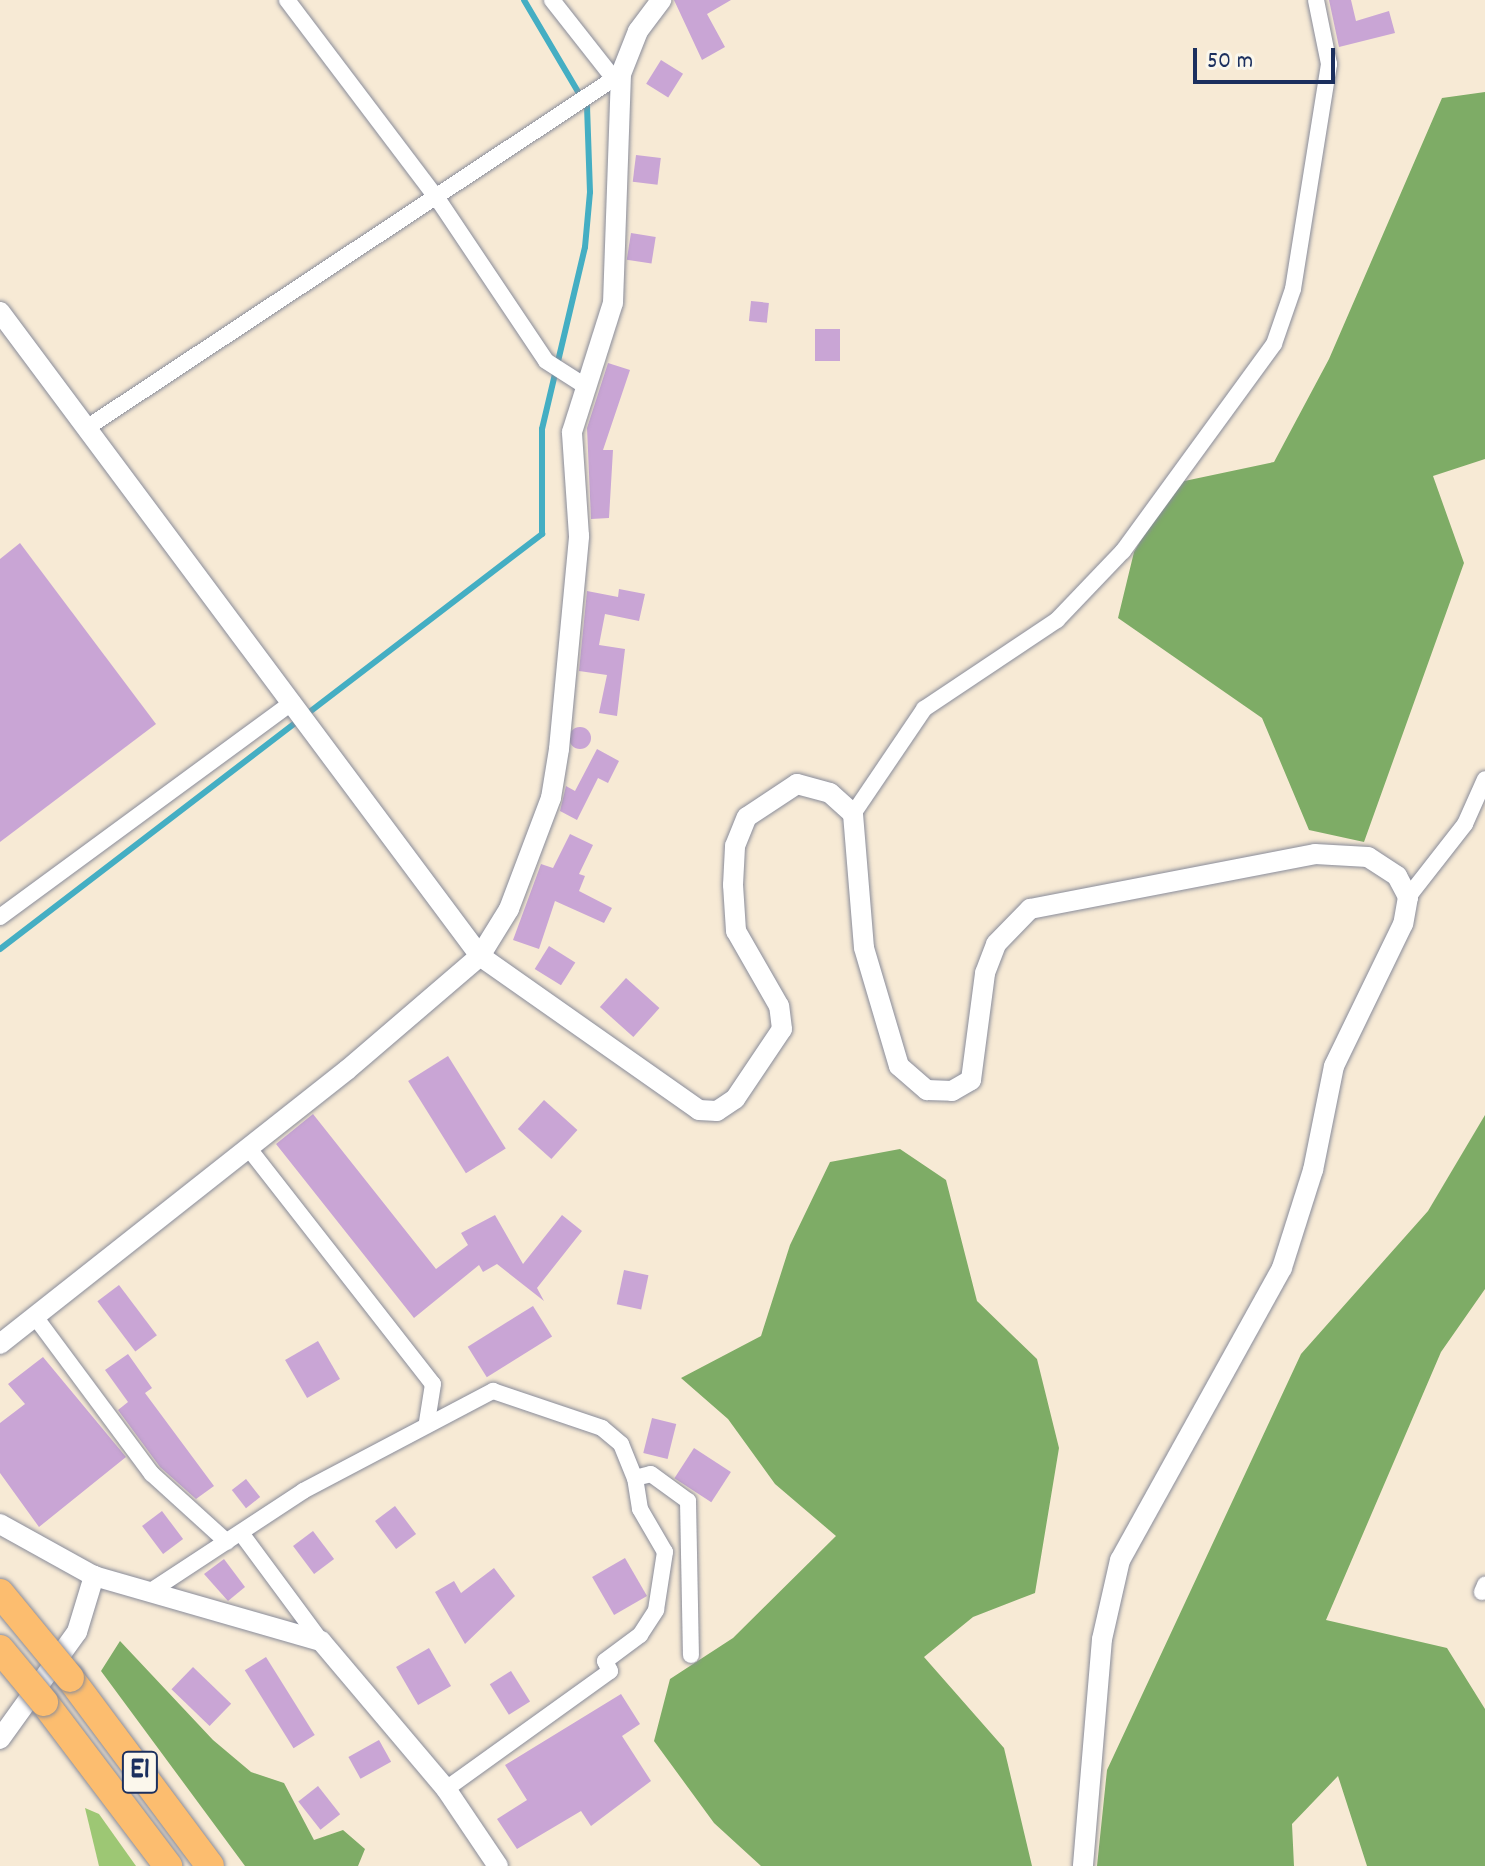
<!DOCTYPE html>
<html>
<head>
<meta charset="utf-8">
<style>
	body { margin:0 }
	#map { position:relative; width:1485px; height:1866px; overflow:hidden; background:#f7ead5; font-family:Dekko,sans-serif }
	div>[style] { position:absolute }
	.green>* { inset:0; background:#9dc774 }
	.forest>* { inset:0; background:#7eac66 }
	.stream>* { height:6px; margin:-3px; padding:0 3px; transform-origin:3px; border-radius:3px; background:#44aec3 }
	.building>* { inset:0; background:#c9a5d5; transform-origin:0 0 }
	.round { border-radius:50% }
	.roads { filter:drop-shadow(0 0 2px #898c9a) drop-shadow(0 0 2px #898c9a) }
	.minor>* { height:16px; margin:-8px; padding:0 8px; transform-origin:8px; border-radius:8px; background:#fff }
	.tertiary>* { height:20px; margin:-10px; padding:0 10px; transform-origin:10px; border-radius:10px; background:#fff }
	.motorway>* { height:28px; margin:-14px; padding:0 14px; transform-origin:14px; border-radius:14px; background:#fcbd6f }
	.bridges { filter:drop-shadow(0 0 2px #898c9a) drop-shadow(0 0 2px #898c9a) }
	.motorway-bridge>* { height:28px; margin:-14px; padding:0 14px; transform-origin:14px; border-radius:14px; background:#fcbd6f }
	span { translate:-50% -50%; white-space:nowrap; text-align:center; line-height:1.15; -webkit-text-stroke:6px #fbf7ec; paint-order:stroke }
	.shield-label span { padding:2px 6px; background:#fbf7ec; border:2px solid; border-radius:6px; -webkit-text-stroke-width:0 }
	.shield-label { font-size:30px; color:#1b2f5e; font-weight:700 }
	.scale { position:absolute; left:1193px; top:48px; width:142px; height:36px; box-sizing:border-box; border:4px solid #1b2f5e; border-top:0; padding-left:10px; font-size:24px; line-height:28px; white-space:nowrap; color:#1b2f5e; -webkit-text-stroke:6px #fbf7ec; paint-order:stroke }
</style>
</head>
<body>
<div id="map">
	<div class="green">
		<div style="clip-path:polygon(85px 1808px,99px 1814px,136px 1866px,99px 1866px)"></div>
	</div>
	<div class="forest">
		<div style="clip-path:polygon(1485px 92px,1485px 459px,1433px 476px,1464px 563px,1364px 842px,1309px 830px,1262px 718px,1118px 618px,1134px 552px,1175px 483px,1274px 462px,1329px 359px,1442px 98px)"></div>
		<div style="clip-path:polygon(1485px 1115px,1485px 1289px,1441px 1352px,1326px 1620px,1447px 1648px,1485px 1709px,1485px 1866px,1367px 1866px,1338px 1776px,1292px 1824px,1294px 1866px,1097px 1866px,1107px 1770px,1301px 1354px,1428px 1211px)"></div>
		<div style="clip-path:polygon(900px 1149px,946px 1180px,977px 1301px,1037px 1359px,1059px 1448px,1035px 1593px,973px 1617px,924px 1657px,1004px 1748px,1032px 1866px,761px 1866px,714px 1823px,654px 1741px,670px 1679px,733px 1638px,836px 1536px,775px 1484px,728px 1419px,681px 1378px,761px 1336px,790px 1245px,830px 1162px)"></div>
		<div style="clip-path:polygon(120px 1641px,213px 1740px,251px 1772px,284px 1783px,314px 1840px,343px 1830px,365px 1849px,358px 1866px,245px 1866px,101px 1671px)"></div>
	</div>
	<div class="stream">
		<div style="left:0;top:949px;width:683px;rotate:-37.44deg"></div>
		<div style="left:542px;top:534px;width:105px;rotate:-90deg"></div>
		<div style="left:542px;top:429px;width:187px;rotate:-76.7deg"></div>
		<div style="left:585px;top:247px;width:55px;rotate:-84.8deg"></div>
		<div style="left:590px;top:192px;width:85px;rotate:-92deg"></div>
		<div style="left:587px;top:107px;width:124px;rotate:-120.5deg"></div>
	</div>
	<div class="building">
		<div style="clip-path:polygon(674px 0,731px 0,707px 14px,725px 47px,702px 60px)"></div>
		<div style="clip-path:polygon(1329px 0,1351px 0,1356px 21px,1389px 11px,1395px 33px,1339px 47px)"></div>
		<div style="left:661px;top:60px;width:26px;height:28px;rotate:32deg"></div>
		<div style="left:636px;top:155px;width:25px;height:27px;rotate:7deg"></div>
		<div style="left:631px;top:233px;width:25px;height:27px;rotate:9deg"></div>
		<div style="left:751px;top:301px;width:18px;height:20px;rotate:6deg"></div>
		<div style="left:815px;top:329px;width:25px;height:32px"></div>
		<div style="clip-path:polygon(608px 363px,630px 370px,603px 450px,613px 450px,609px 518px,591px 519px,587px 428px)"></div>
		<div style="clip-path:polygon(20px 543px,156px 724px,0 842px,0 559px)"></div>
		<div style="clip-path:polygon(619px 589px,645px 594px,639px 621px,605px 614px,599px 645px,625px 649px,617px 716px,599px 713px,607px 675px,579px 671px,587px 591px,618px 597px)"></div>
		<div class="round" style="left:569px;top:727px;width:22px;height:22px"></div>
		<div style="clip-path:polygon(597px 749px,619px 761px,608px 783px,598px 778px,577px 820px,560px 811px,566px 786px,575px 791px)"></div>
		<div style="clip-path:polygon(570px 834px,593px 845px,579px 874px,585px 876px,579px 891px,612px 908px,604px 923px,555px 901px,539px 949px,513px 940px,541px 864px,553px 868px)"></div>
		<div style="left:549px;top:946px;width:31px;height:27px;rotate:32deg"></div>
		<div style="left:626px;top:978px;width:45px;height:39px;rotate:42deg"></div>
		<div style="left:448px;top:1056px;width:109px;height:47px;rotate:58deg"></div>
		<div style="left:544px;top:1100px;width:45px;height:39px;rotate:42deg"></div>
		<div style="clip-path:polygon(313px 1114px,436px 1269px,468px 1245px,461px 1233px,495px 1215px,523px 1264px,562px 1215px,582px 1231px,537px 1288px,544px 1301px,497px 1264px,483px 1272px,479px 1265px,414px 1318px,276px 1144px)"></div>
		<div style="left:624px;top:1270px;width:25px;height:35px;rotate:12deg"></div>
		<div style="left:119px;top:1285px;width:63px;height:27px;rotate:53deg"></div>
		<div style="left:533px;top:1306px;width:36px;height:77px;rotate:58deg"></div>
		<div style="left:318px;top:1341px;width:44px;height:38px;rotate:60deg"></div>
		<div style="clip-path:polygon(128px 1354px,152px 1388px,145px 1393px,214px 1486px,196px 1499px,160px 1467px,118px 1410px,128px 1402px,105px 1370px)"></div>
		<div style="clip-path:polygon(43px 1357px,126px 1457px,39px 1527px,0 1473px,0 1423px,25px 1404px,8px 1384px)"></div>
		<div style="left:652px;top:1418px;width:25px;height:36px;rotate:14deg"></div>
		<div style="left:694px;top:1448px;width:44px;height:36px;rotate:33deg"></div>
		<div style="left:246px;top:1479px;width:23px;height:18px;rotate:52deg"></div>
		<div style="left:395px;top:1506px;width:35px;height:25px;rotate:53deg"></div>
		<div style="left:162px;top:1511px;width:35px;height:25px;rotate:53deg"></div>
		<div style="left:313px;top:1531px;width:35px;height:25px;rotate:53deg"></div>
		<div style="left:625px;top:1558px;width:44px;height:38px;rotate:60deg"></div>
		<div style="clip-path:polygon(224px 1559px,245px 1587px,228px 1601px,204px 1574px)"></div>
		<div style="clip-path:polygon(494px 1568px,515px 1596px,465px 1644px,435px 1592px,454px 1581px,461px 1593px)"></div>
		<div style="left:429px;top:1648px;width:44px;height:38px;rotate:60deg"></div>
		<div style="left:266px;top:1657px;width:92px;height:25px;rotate:58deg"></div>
		<div style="left:193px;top:1667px;width:53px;height:31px;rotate:44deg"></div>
		<div style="left:511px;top:1671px;width:36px;height:25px;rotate:58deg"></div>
		<div style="clip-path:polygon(621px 1694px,640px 1724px,622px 1736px,651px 1781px,591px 1826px,581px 1811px,517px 1849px,497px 1819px,527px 1800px,505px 1765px)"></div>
		<div style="left:379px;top:1740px;width:25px;height:35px;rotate:61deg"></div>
		<div style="left:318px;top:1786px;width:36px;height:25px;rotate:52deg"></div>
	</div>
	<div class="roads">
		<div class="minor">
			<div style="left:287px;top:0;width:252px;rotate:52.9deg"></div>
			<div style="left:439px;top:201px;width:192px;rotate:56.2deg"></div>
			<div style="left:546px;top:361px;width:46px;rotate:32.7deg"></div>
			<div style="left:552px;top:0;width:95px;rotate:51.8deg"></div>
			<div style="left:88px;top:427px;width:639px;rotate:-33.52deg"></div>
			<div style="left:853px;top:814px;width:127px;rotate:-55.9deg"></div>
			<div style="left:924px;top:709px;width:160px;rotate:-33.8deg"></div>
			<div style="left:1057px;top:620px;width:95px;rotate:-46.3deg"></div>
			<div style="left:1123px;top:551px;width:256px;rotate:-53.9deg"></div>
			<div style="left:1274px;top:344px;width:58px;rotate:-70.9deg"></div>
			<div style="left:1293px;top:289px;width:228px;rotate:-80.9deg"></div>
			<div style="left:1329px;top:64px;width:65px;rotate:-101.5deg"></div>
			<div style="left:1408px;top:897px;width:93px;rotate:-52deg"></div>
			<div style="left:1465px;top:824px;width:49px;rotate:-66deg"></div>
			<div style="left:0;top:917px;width:363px;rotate:-36.3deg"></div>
			<div style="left:250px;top:1150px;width:297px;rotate:52deg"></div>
			<div style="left:433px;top:1384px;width:39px;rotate:99deg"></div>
			<div style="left:36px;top:1318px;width:194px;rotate:53.4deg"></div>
			<div style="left:152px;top:1474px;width:101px;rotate:42.2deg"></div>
			<div style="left:241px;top:1533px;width:134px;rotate:53.5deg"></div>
			<div style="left:151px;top:1591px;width:182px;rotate:-33.3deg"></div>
			<div style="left:303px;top:1491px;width:215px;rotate:-27.8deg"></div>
			<div style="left:493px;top:1391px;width:115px;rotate:18.7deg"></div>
			<div style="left:602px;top:1428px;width:25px;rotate:40deg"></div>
			<div style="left:621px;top:1444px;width:37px;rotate:68deg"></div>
			<div style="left:635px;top:1478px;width:16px;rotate:-14deg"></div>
			<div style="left:651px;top:1474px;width:46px;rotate:36.1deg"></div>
			<div style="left:688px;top:1501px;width:154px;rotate:88.9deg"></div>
			<div style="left:1482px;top:1592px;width:8px;rotate:-67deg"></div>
			<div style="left:446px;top:1789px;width:202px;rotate:-35.7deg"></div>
			<div style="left:610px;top:1671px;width:11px;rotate:-117deg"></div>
			<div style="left:605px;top:1661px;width:44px;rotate:-36.6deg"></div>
			<div style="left:640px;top:1635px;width:30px;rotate:-57deg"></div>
			<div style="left:656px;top:1610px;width:59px;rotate:-81.2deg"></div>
			<div style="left:665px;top:1552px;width:50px;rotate:-120.2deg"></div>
			<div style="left:640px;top:1509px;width:31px;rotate:-99deg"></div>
		</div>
		<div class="tertiary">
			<div style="left:0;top:312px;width:803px;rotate:53.3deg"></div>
			<div style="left:480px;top:956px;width:268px;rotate:35.1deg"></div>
			<div style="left:699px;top:1110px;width:18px;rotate:3deg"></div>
			<div style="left:717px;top:1111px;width:22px;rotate:-34deg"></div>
			<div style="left:735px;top:1099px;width:84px;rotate:-56.1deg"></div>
			<div style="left:782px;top:1029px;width:23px;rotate:-97deg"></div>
			<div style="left:779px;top:1006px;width:86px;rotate:-119.8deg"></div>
			<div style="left:736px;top:931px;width:46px;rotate:-93.7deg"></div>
			<div style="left:733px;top:885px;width:39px;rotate:-87deg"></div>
			<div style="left:735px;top:846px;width:31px;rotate:-68deg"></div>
			<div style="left:747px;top:817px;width:60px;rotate:-33.4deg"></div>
			<div style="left:797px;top:784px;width:34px;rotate:15deg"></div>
			<div style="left:830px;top:793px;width:31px;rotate:42deg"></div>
			<div style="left:853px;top:814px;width:134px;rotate:85.3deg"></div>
			<div style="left:864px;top:948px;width:123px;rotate:73.5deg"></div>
			<div style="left:899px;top:1066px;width:37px;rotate:41deg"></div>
			<div style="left:927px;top:1090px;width:25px;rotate:2deg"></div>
			<div style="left:952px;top:1091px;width:22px;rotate:-30deg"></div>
			<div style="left:971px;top:1080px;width:108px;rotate:-82.5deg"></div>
			<div style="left:985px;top:973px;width:31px;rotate:-69deg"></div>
			<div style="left:996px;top:944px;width:49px;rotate:-45.8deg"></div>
			<div style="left:1030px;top:909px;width:290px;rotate:-10.9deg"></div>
			<div style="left:1315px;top:854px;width:53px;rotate:3.2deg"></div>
			<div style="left:1368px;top:857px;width:35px;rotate:33deg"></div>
			<div style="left:1397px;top:876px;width:24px;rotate:62deg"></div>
			<div style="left:1408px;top:897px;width:27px;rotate:100deg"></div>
			<div style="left:1403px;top:924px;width:158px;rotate:115.9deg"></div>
			<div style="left:1334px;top:1066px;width:106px;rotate:101.4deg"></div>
			<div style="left:1313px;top:1170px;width:103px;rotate:107.6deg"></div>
			<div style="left:1282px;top:1268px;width:334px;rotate:119deg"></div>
			<div style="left:1120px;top:1560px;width:81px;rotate:102.8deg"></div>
			<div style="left:1102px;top:1639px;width:228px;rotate:94.8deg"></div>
			<div style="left:0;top:1344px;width:442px;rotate:-38.3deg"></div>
			<div style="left:347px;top:1070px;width:175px;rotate:-40.6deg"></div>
			<div style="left:480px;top:956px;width:55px;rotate:-58.3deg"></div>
			<div style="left:509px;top:909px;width:119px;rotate:-69.3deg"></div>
			<div style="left:551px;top:798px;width:50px;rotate:-80.7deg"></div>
			<div style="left:559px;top:749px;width:214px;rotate:-84.6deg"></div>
			<div style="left:579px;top:536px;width:104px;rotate:-93.9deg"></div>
			<div style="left:572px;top:432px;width:135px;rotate:-72.4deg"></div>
			<div style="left:613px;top:303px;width:229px;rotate:-88deg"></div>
			<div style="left:621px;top:74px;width:46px;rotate:-68.4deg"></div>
			<div style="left:638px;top:31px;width:39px;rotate:-53deg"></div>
			<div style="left:0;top:1524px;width:107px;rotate:29deg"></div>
			<div style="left:94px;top:1576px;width:236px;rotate:16deg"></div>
			<div style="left:321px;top:1641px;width:194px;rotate:49.8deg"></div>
			<div style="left:446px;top:1789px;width:93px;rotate:56deg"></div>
			<div style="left:0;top:1739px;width:132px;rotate:-54.3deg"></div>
			<div style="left:77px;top:1632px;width:59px;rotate:-73.1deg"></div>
		</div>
		<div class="motorway">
			<div style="left:70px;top:1678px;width:234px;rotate:53.3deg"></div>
			<div style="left:44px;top:1702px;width:206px;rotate:52.9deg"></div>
		</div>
	</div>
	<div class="bridges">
		<div class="motorway-bridge">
			<div style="left:0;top:1593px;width:110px;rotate:50.5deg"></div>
			<div style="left:0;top:1649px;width:69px;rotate:50.3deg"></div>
		</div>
	</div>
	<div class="shield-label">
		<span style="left:140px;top:1772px">E1</span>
	</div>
	<div class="scale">50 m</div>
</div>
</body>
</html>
